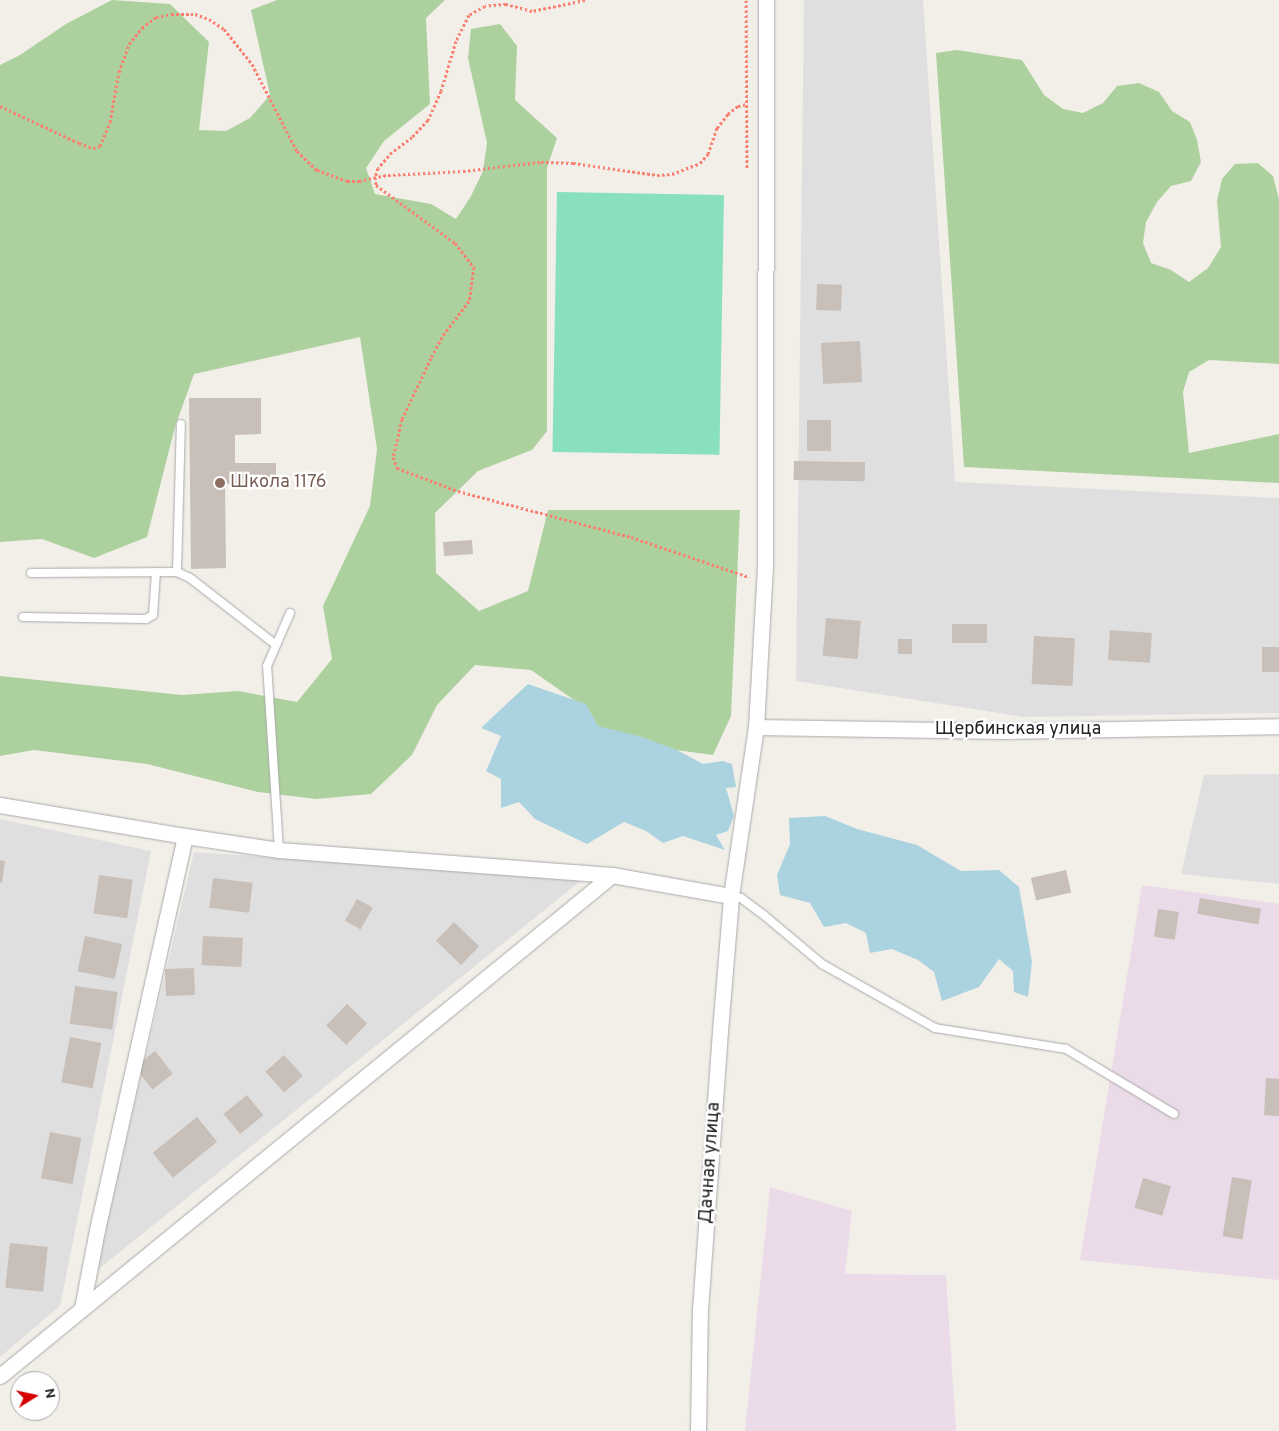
<!DOCTYPE html>
<html>
<head>
<meta charset="utf-8">
<style>
	body { margin:0 }
	#map { position:relative; width:1279px; height:1431px; overflow:hidden; background:#f2efe9; font-family:Overpass,sans-serif }
	div>[style] { position:absolute }
	.residential>* { inset:0; background:#e0dfdf }
	.industrial>* { inset:0; background:#ebdbe8 }
	.forest>* { inset:0; background:#add19e }
	.pitch>* { inset:0; background:#88e0be; transform-origin:0 0 }
	.water>* { inset:0; background:#aad3df }
	.building>* { inset:0; background:#c7bfb8; transform-origin:0 0 }
	.path>* { height:3px; margin-top:-1.5px; transform-origin:0; background:repeating-linear-gradient(90deg,#fa8072 0 2.5px,transparent 0 5px) }
	.roads { filter:drop-shadow(0 0 1px #a9a9a9) drop-shadow(0 0 1px #a9a9a9) }
	.lane>* { height:8px; margin:-4px; padding:0 4px; transform-origin:4px; border-radius:4px; background:#fff }
	.street>* { height:15px; margin:-7.5px; padding:0 7.5px; transform-origin:7.5px; border-radius:7.5px; background:#fff }
	.dots>* { width:14px; height:14px; translate:-50% -50%; box-sizing:border-box; border:2px solid #fff; border-radius:50% }
	span { translate:-50% -50%; white-space:nowrap; text-align:center; line-height:1.15; -webkit-text-stroke:4.5px #fff; paint-order:stroke }
	.education-label { font-size:18px; color:#785e54 }
	.left { translate:0 -50%; text-align:left }
	.street-label { font-size:18px; color:#222 }
	.north { position:absolute; left:10px; top:1371px; width:50px; height:50px; box-sizing:border-box; background:#fff; border:1px solid #a7a7a7; border-radius:50%; rotate:80deg; font-size:14px; font-weight:700; line-height:20px; text-align:center; color:#222 }
	.north::after { content:''; display:block; margin:auto; width:18px; height:22px; background:#d40000; clip-path:polygon(50% 0,100% 100%,50% 72%,0 100%) }
</style>
</head>
<body>
<div id="map">
	<div class="residential">
		<div style="clip-path:polygon(804px 0,923px 0,955px 482px,1279px 498px,1279px 713px,1024px 717px,796px 681px)"></div>
		<div style="clip-path:polygon(1279px 774px,1279px 884px,1181px 874px,1204px 775px)"></div>
		<div style="clip-path:polygon(0 819px,151px 851px,60px 1306px,0 1357px)"></div>
		<div style="clip-path:polygon(194px 852px,583px 879px,95px 1272px)"></div>
	</div>
	<div class="industrial">
		<div style="clip-path:polygon(1142px 885px,1279px 904px,1279px 1280px,1080px 1260px)"></div>
		<div style="clip-path:polygon(770px 1187px,852px 1211px,845px 1274px,946px 1275px,956px 1431px,745px 1431px)"></div>
	</div>
	<div class="forest">
		<div style="clip-path:polygon(112px 0,170px 4px,209px 42px,199px 130px,226px 131px,250px 118px,270px 95px,251px 10px,277px 0,445px 0,426px 18px,430px 104px,384px 141px,366px 168px,375px 194px,431px 204px,456px 219px,471px 196px,483px 171px,487px 143px,468px 58px,471px 29px,500px 24px,517px 46px,515px 100px,557px 138px,547px 168px,547px 431px,532px 450px,478px 471px,435px 513px,436px 573px,479px 611px,528px 591px,548px 510px,740px 510px,731px 716px,713px 755px,638px 745px,585px 730px,574px 700px,531px 670px,475px 665px,437px 705px,412px 755px,371px 794px,316px 799px,258px 792px,147px 764px,34px 750px,0 756px,0 676px,182px 695px,238px 691px,297px 702px,332px 659px,323px 606px,370px 506px,377px 449px,360px 337px,194px 374px,175px 427px,147px 537px,94px 558px,42px 539px,0 542px,0 65px,20px 55px,66px 24px)"></div>
		<div style="clip-path:polygon(957px 50px,1022px 60px,1044px 95px,1063px 109px,1083px 113px,1103px 103px,1117px 86px,1139px 83px,1159px 92px,1172px 111px,1190px 122px,1197px 140px,1201px 162px,1191px 181px,1171px 186px,1157px 202px,1146px 222px,1143px 243px,1151px 263px,1171px 270px,1189px 282px,1208px 268px,1221px 247px,1217px 201px,1222px 179px,1235px 164px,1258px 163px,1273px 176px,1279px 199px,1279px 364px,1209px 360px,1189px 372px,1183px 392px,1189px 453px,1279px 434px,1279px 483px,964px 467px,936px 53px)"></div>
	</div>
	<div class="pitch">
		<div style="left:557px;top:192px;width:167px;height:260px;rotate:1deg"></div>
	</div>
	<div class="water">
		<div style="clip-path:polygon(528px 684px,586px 704px,598px 726px,639px 736px,677px 750px,703px 764px,723px 761px,732px 764px,736px 787px,726px 788px,734px 816px,728px 831px,716px 835px,725px 850px,683px 836px,663px 843px,646px 831px,624px 822px,587px 844px,535px 819px,519px 802px,501px 808px,501px 779px,486px 771px,501px 736px,481px 728px)"></div>
		<div style="clip-path:polygon(825px 816px,857px 829px,917px 845px,961px 871px,999px 870px,1019px 887px,1032px 962px,1028px 997px,1014px 992px,1013px 971px,999px 959px,979px 987px,942px 1001px,934px 972px,918px 960px,892px 949px,870px 953px,866px 933px,846px 923px,824px 927px,810px 903px,780px 895px,777px 875px,790px 844px,789px 818px)"></div>
	</div>
	<div class="building">
		<div style="left:817px;top:284px;width:25px;height:26px;rotate:2deg"></div>
		<div style="left:860px;top:341px;width:41px;height:39px;rotate:87deg"></div>
		<div style="clip-path:polygon(189px 398px,261px 398px,261px 434px,235px 435px,235px 463px,276px 463px,276px 483px,225px 484px,226px 568px,191px 569px)"></div>
		<div style="left:807px;top:420px;width:24px;height:31px"></div>
		<div style="left:794px;top:461px;width:71px;height:19px;rotate:1deg"></div>
		<div style="left:472px;top:540px;width:14px;height:29px;rotate:86deg"></div>
		<div style="left:826px;top:618px;width:35px;height:38px;rotate:5deg"></div>
		<div style="left:987px;top:624px;width:19px;height:35px;rotate:90deg"></div>
		<div style="left:1110px;top:630px;width:42px;height:30px;rotate:4deg"></div>
		<div style="left:1034px;top:636px;width:41px;height:48px;rotate:3deg"></div>
		<div style="left:898px;top:639px;width:14px;height:15px"></div>
		<div style="left:1262px;top:647px;width:17px;height:25px"></div>
		<div style="clip-path:polygon(0 860px,5px 861px,2px 883px,0 882px)"></div>
		<div style="left:1066px;top:870px;width:23px;height:36px;rotate:77deg"></div>
		<div style="left:99px;top:875px;width:34px;height:39px;rotate:8deg"></div>
		<div style="left:213px;top:878px;width:40px;height:30px;rotate:7deg"></div>
		<div style="left:1200px;top:898px;width:62px;height:16px;rotate:10deg"></div>
		<div style="left:357px;top:899px;width:18px;height:25px;rotate:29deg"></div>
		<div style="left:1158px;top:909px;width:21px;height:28px;rotate:8deg"></div>
		<div style="left:454px;top:922px;width:35px;height:26px;rotate:44deg"></div>
		<div style="left:85px;top:936px;width:38px;height:36px;rotate:12deg"></div>
		<div style="left:203px;top:936px;width:40px;height:29px;rotate:3deg"></div>
		<div style="left:194px;top:968px;width:27px;height:29px;rotate:88deg"></div>
		<div style="left:75px;top:986px;width:43px;height:38px;rotate:8deg"></div>
		<div style="left:347px;top:1004px;width:28px;height:30px;rotate:44deg"></div>
		<div style="left:70px;top:1037px;width:32px;height:46px;rotate:11deg"></div>
		<div style="left:155px;top:1051px;width:29px;height:26px;rotate:52deg"></div>
		<div style="left:284px;top:1055px;width:28px;height:25px;rotate:48deg"></div>
		<div style="clip-path:polygon(1266px 1078px,1279px 1079px,1279px 1116px,1264px 1115px)"></div>
		<div style="left:247px;top:1095px;width:26px;height:30px;rotate:51deg"></div>
		<div style="left:197px;top:1117px;width:32px;height:57px;rotate:51deg"></div>
		<div style="left:50px;top:1132px;width:32px;height:47px;rotate:11deg"></div>
		<div style="left:1232px;top:1177px;width:20px;height:60px;rotate:9deg"></div>
		<div style="left:1143px;top:1178px;width:29px;height:31px;rotate:16deg"></div>
		<div style="left:10px;top:1243px;width:38px;height:45px;rotate:6deg"></div>
	</div>
	<div class="path">
		<div style="left:585px;top:0;width:54px;rotate:168.3deg"></div>
		<div style="left:532px;top:11px;width:27px;rotate:-165deg"></div>
		<div style="left:506px;top:4px;width:21px;rotate:175deg"></div>
		<div style="left:485px;top:6px;width:18px;rotate:151deg"></div>
		<div style="left:469px;top:15px;width:29px;rotate:117deg"></div>
		<div style="left:456px;top:41px;width:52px;rotate:106.7deg"></div>
		<div style="left:441px;top:91px;width:32px;rotate:114deg"></div>
		<div style="left:428px;top:120px;width:23px;rotate:133deg"></div>
		<div style="left:412px;top:137px;width:25px;rotate:143deg"></div>
		<div style="left:392px;top:152px;width:21px;rotate:131deg"></div>
		<div style="left:378px;top:168px;width:9px;rotate:108deg"></div>
		<div style="left:375px;top:177px;width:8px;rotate:83deg"></div>
		<div style="left:376px;top:185px;width:98px;rotate:36.3deg"></div>
		<div style="left:455px;top:243px;width:31px;rotate:52deg"></div>
		<div style="left:474px;top:267px;width:34px;rotate:98deg"></div>
		<div style="left:469px;top:301px;width:45px;rotate:126.9deg"></div>
		<div style="left:442px;top:337px;width:24px;rotate:118deg"></div>
		<div style="left:431px;top:358px;width:68px;rotate:115.4deg"></div>
		<div style="left:402px;top:419px;width:39px;rotate:103deg"></div>
		<div style="left:393px;top:457px;width:12px;rotate:70deg"></div>
		<div style="left:397px;top:468px;width:65px;rotate:20.7deg"></div>
		<div style="left:458px;top:491px;width:179px;rotate:14.9deg"></div>
		<div style="left:631px;top:537px;width:125px;rotate:18.7deg"></div>
		<div style="left:746px;top:0;width:169px;rotate:89.7deg"></div>
		<div style="left:0;top:106px;width:87px;rotate:25.1deg"></div>
		<div style="left:79px;top:143px;width:15px;rotate:20deg"></div>
		<div style="left:93px;top:148px;width:7px;rotate:-16deg"></div>
		<div style="left:100px;top:146px;width:26px;rotate:-67deg"></div>
		<div style="left:110px;top:122px;width:51px;rotate:-79.8deg"></div>
		<div style="left:119px;top:72px;width:30px;rotate:-70deg"></div>
		<div style="left:129px;top:44px;width:21px;rotate:-51deg"></div>
		<div style="left:142px;top:28px;width:18px;rotate:-38deg"></div>
		<div style="left:156px;top:17px;width:15px;rotate:-11deg"></div>
		<div style="left:171px;top:14px;width:24px"></div>
		<div style="left:195px;top:14px;width:15px;rotate:20deg"></div>
		<div style="left:209px;top:19px;width:18px;rotate:34deg"></div>
		<div style="left:224px;top:29px;width:45px;rotate:51.3deg"></div>
		<div style="left:252px;top:64px;width:98px;rotate:62.7deg"></div>
		<div style="left:297px;top:151px;width:28px;rotate:44deg"></div>
		<div style="left:317px;top:170px;width:32px;rotate:20deg"></div>
		<div style="left:347px;top:181px;width:12px"></div>
		<div style="left:359px;top:181px;width:30px;rotate:-12deg"></div>
		<div style="left:388px;top:175px;width:75px;rotate:-3.1deg"></div>
		<div style="left:463px;top:171px;width:79px;rotate:-6.6deg"></div>
		<div style="left:541px;top:162px;width:32px;rotate:2deg"></div>
		<div style="left:573px;top:163px;width:85px;rotate:8.1deg"></div>
		<div style="left:657px;top:175px;width:15px;rotate:-4deg"></div>
		<div style="left:672px;top:174px;width:30px;rotate:-21deg"></div>
		<div style="left:700px;top:163px;width:12px;rotate:-48deg"></div>
		<div style="left:708px;top:154px;width:28px;rotate:-71deg"></div>
		<div style="left:717px;top:128px;width:18px;rotate:-52deg"></div>
		<div style="left:728px;top:114px;width:13px;rotate:-39deg"></div>
		<div style="left:738px;top:106px;width:9px;rotate:-13deg"></div>
	</div>
	<div class="roads">
		<div class="lane">
			<div style="left:177px;top:572px;width:148px;rotate:-88.5deg"></div>
			<div style="left:31px;top:573px;width:146px;rotate:-0.4deg"></div>
			<div style="left:177px;top:572px;width:14px;rotate:25deg"></div>
			<div style="left:190px;top:578px;width:109px;rotate:37.9deg"></div>
			<div style="left:23px;top:617px;width:123px;rotate:0.9deg"></div>
			<div style="left:146px;top:619px;width:8px;rotate:-30deg"></div>
			<div style="left:153px;top:615px;width:43px;rotate:-86deg"></div>
			<div style="left:279px;top:850px;width:184px;rotate:-93.7deg"></div>
			<div style="left:267px;top:666px;width:58px;rotate:-66.5deg"></div>
			<div style="left:731px;top:896px;width:10px;rotate:11deg"></div>
			<div style="left:741px;top:898px;width:30px;rotate:37deg"></div>
			<div style="left:765px;top:916px;width:75px;rotate:40.1deg"></div>
			<div style="left:822px;top:964px;width:130px;rotate:29.5deg"></div>
			<div style="left:935px;top:1028px;width:133px;rotate:9.1deg"></div>
			<div style="left:1066px;top:1049px;width:126px;rotate:31deg"></div>
		</div>
		<div class="street">
			<div style="left:756px;top:727px;width:248px;rotate:0.9deg"></div>
			<div style="left:1004px;top:731px;width:275px;rotate:-1deg"></div>
			<div style="left:0;top:805px;width:188px;rotate:9.5deg"></div>
			<div style="left:185px;top:836px;width:95px;rotate:8.5deg"></div>
			<div style="left:279px;top:850px;width:334px;rotate:4.3deg"></div>
			<div style="left:612px;top:875px;width:121px;rotate:10deg"></div>
			<div style="left:82px;top:1308px;width:79px;rotate:-79.1deg"></div>
			<div style="left:97px;top:1230px;width:404px;rotate:-77.4deg"></div>
			<div style="left:0;top:1376px;width:791px;rotate:-39.3deg"></div>
			<div style="left:698px;top:1431px;width:121px;rotate:-89.1deg"></div>
			<div style="left:700px;top:1310px;width:280px;rotate:-85.9deg"></div>
			<div style="left:720px;top:1031px;width:135px;rotate:-85.3deg"></div>
			<div style="left:731px;top:896px;width:171px;rotate:-81.6deg"></div>
			<div style="left:756px;top:727px;width:160px;rotate:-86.8deg"></div>
			<div style="left:765px;top:567px;width:567px;rotate:-89.9deg"></div>
		</div>
	</div>
	<div class="dots">
		<div style="left:220px;top:483px;background:#8d6e63"></div>
	</div>
	<div class="education-label">
		<span class="left" style="left:230px;top:483px">Школа 1176</span>
	</div>
	<div class="street-label">
		<span style="left:1018px;top:730px">Щербинская улица</span>
		<span style="left:711px;top:1163px;rotate:-86deg">Дачная улица</span>
	</div>
	<div class="north">N</div>
</div>
</body>
</html>
